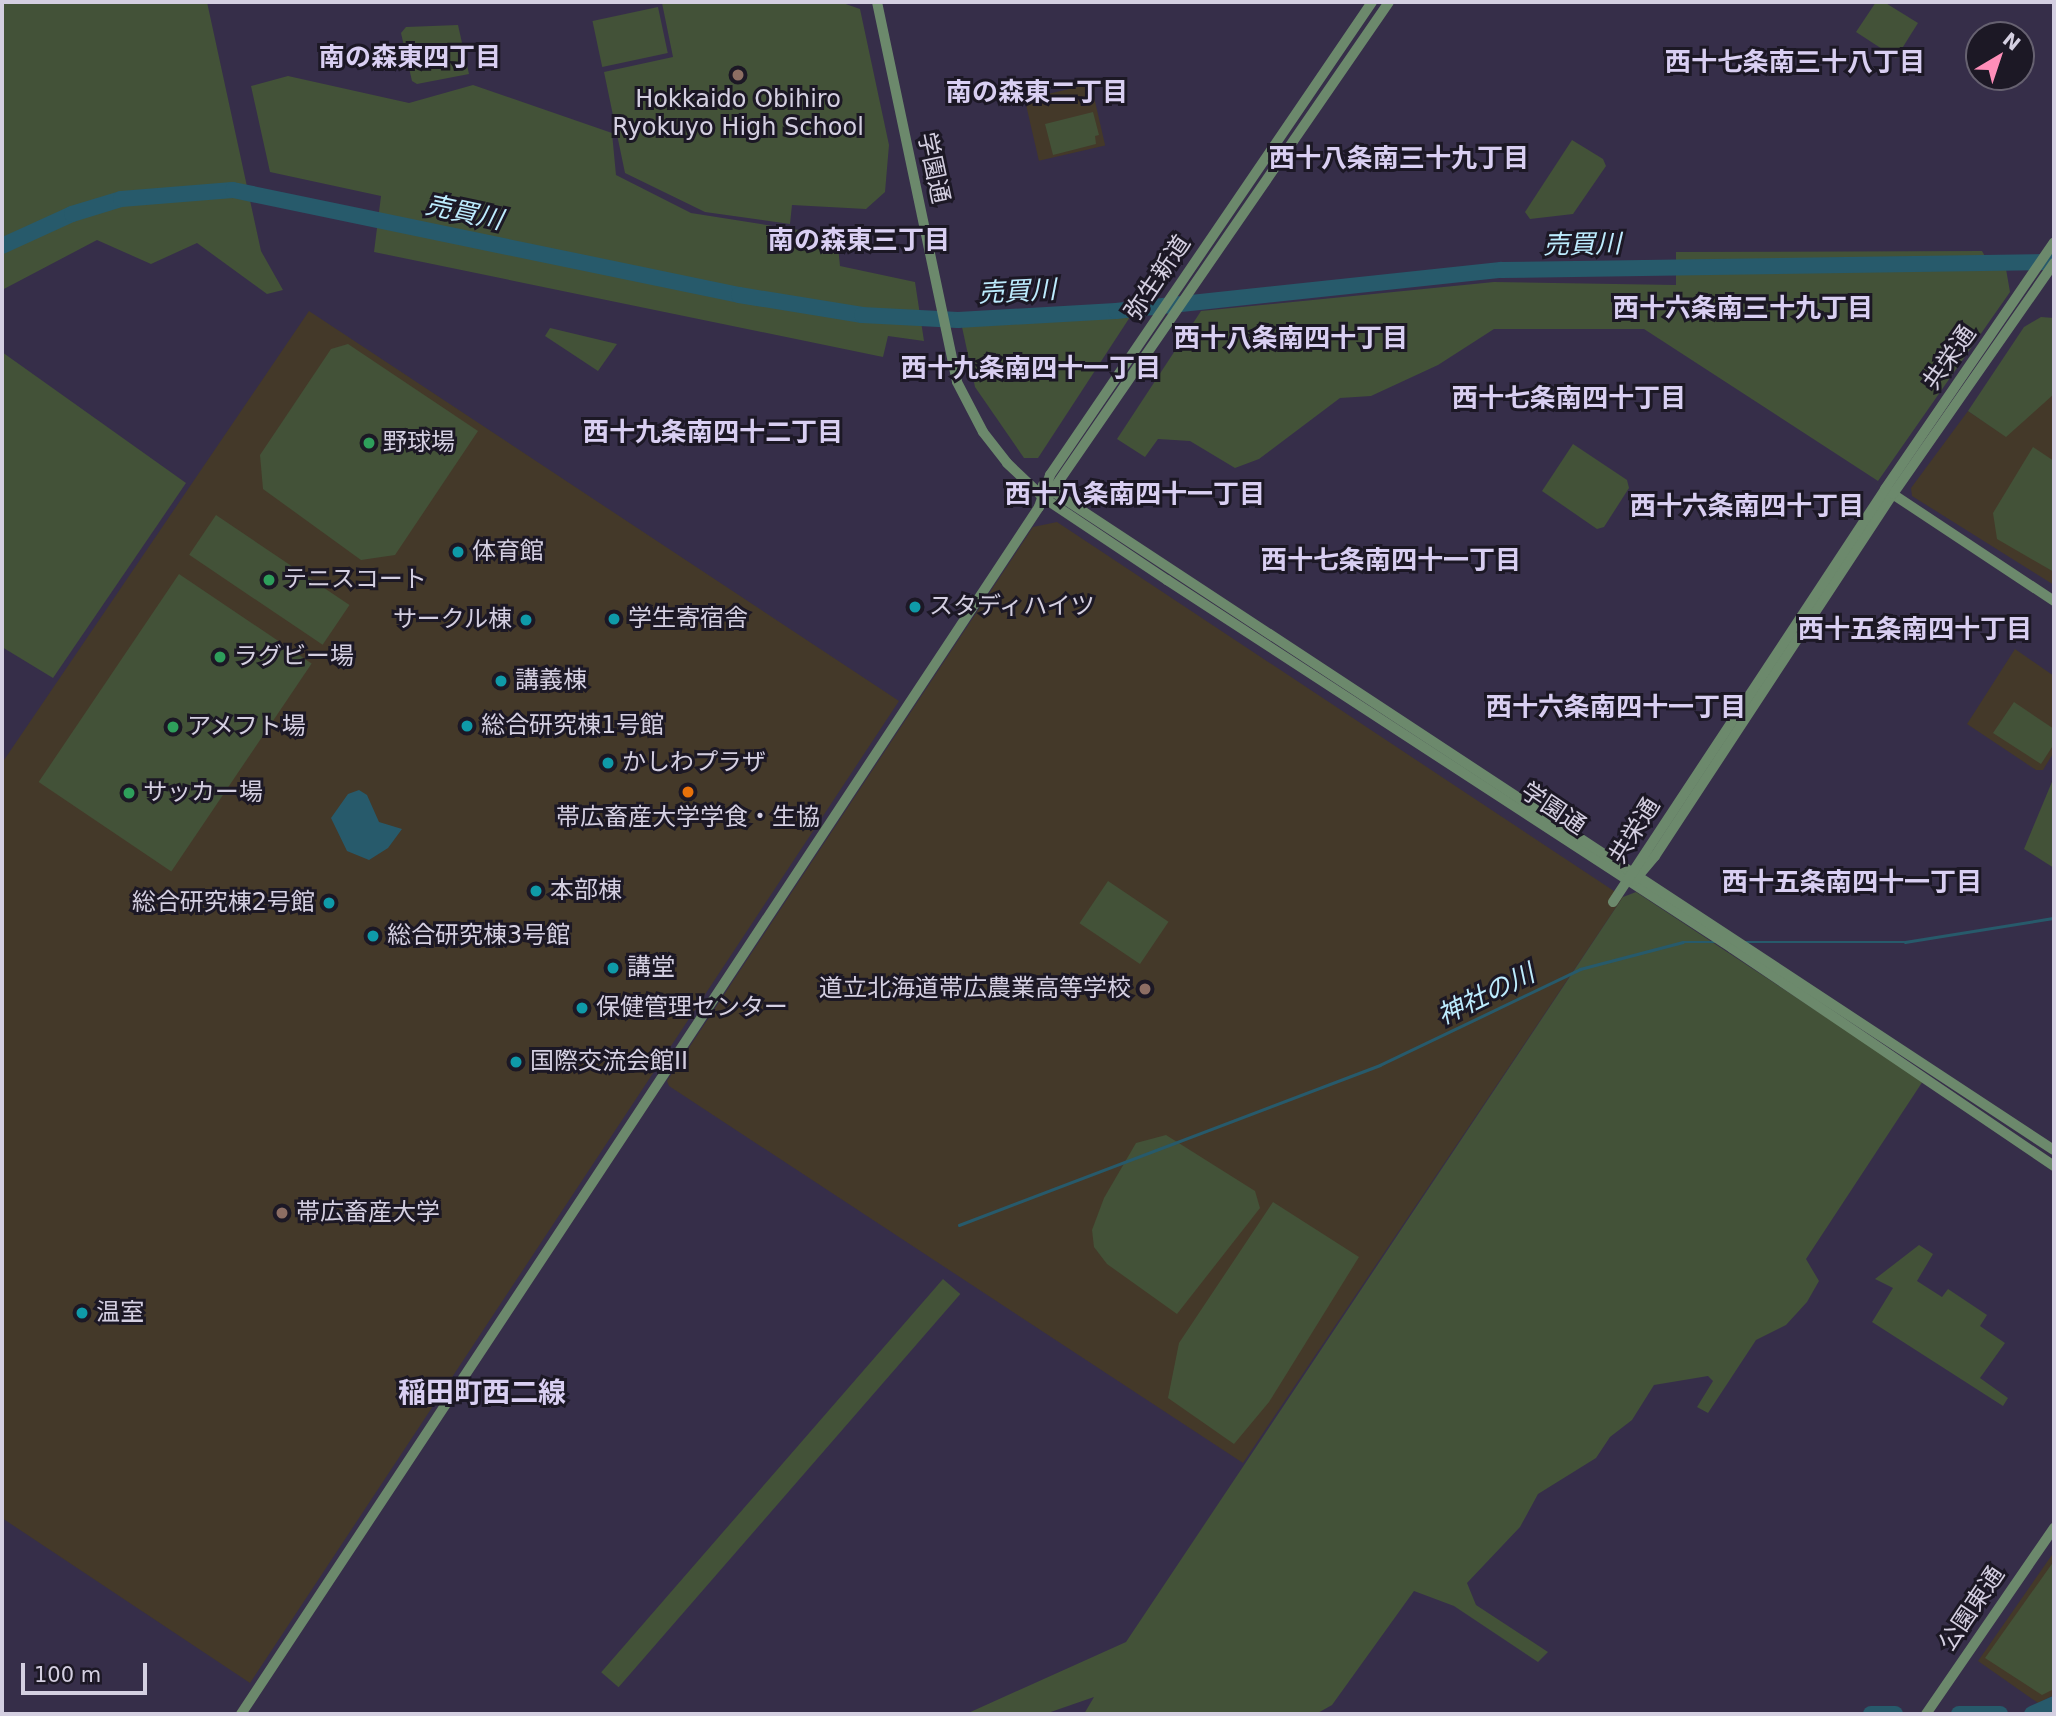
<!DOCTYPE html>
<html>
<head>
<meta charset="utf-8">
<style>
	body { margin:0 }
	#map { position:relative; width:2056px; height:1716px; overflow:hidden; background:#362e49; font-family:"DejaVu Sans","Noto Sans JP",sans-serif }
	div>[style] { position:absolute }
	.education>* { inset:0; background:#443929; transform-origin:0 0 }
	.green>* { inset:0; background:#435238; transform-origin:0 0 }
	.water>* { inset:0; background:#275a6b }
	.stream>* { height:2.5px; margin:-1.25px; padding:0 1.25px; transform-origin:1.25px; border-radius:1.25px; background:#275a6b }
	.river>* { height:16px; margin:-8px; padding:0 8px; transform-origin:8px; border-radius:8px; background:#275a6b }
	.tertiary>* { height:10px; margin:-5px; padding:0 5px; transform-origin:5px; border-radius:5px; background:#6c896c }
	.dots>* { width:19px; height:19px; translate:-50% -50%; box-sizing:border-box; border:4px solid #1c1825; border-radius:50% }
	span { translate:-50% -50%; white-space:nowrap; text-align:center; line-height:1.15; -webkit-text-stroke:6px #1c1825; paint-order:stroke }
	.poi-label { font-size:24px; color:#d4cfe1 }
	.left { translate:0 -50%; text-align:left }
	.right { translate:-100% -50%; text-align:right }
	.street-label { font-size:24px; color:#d4cfe1 }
	.neighbourhood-label { font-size:26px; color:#d9cff2; font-weight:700 }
	.water-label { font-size:26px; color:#bdecfe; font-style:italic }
	.quarter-label { font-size:28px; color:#d9cff2; font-weight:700 }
	.frame { position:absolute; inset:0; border:4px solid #d4cfe1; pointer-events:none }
	.north { position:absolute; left:1965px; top:21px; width:70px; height:70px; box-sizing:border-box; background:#1c1825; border:2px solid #666170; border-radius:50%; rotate:39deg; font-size:19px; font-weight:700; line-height:28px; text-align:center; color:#d4cfe1 }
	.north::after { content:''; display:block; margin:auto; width:24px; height:32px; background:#ff8eb9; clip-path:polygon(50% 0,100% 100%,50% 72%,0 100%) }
	.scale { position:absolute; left:21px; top:1663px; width:126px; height:32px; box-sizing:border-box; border:4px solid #d4cfe1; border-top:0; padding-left:9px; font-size:21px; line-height:24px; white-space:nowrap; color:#d4cfe1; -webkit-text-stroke:5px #1c1825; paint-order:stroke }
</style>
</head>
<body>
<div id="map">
	<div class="education">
		<div style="left:1091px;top:84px;width:63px;height:68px;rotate:77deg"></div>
		<div style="clip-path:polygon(309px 311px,899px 701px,250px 1683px,2px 1518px,2px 763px)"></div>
		<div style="clip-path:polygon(2052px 393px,2054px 394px,2054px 585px,1912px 496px,1911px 488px,1968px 411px,2006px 436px)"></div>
		<div style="clip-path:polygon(1057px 522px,1623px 897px,1243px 1463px,669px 1086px,667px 1081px,1033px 527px)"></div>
		<div style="clip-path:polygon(2015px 649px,2054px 676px,2054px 752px,2043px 770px,2036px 770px,1967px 724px)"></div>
		<div style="clip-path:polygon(2054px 1552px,2054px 1695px,2038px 1703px,1978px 1661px)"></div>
	</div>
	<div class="green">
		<div style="clip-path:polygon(2px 2px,207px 2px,261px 251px,283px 290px,267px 294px,197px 243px,151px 264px,97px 240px,2px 290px)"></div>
		<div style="clip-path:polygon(840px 2px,860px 9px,889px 145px,885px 192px,866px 209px,792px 205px,790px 224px,705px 212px,625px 173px,604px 72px,673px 57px,662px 3px)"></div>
		<div style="clip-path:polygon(1876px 2px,1884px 2px,1918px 23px,1896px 58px,1856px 32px)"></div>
		<div style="left:658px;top:7px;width:47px;height:67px;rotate:78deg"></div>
		<div style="clip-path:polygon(458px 25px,469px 74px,417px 84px,412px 81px,401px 33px,406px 27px)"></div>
		<div style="clip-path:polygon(288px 76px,409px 103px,473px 85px,612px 133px,616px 175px,691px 213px,837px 236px,840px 266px,915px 282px,924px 341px,888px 336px,883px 357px,374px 252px,381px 196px,270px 172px,251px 86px)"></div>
		<div style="clip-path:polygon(1093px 112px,1099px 135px,1095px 136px,1096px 144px,1053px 155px,1045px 124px)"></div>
		<div style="clip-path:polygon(1572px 140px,1603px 159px,1606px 166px,1573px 214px,1530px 219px,1525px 212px)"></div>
		<div style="clip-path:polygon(1982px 251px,1992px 269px,2006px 269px,2010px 292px,1878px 481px,1644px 329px,1494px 329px,1438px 365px,1371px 396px,1340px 398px,1259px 459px,1235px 468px,1190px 441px,1158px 439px,1145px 457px,1117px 439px,1201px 311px,1494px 282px,1676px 285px,1676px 252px)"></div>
		<div style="clip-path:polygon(1130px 317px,1038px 458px,1024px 458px,975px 387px,962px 327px)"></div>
		<div style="clip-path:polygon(2041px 317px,2054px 318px,2054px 394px,2006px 437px,1968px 411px,2024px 327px)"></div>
		<div style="clip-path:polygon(550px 328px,617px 344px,598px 371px,545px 336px)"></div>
		<div style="clip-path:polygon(348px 344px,478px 431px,395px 555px,361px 560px,263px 489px,260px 455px,331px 349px)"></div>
		<div style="clip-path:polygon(2px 352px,186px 483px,53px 678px,2px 647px)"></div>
		<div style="clip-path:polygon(1573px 444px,1627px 480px,1629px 488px,1604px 527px,1597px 529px,1542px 491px)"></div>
		<div style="clip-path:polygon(2033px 447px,2054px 461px,2054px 572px,1997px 539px,1993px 513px)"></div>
		<div style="left:216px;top:515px;width:161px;height:48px;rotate:34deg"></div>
		<div style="left:179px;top:574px;width:160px;height:251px;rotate:34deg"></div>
		<div style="clip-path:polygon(2014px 702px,2054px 729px,2054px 744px,2041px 764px,1993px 733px)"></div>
		<div style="clip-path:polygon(2054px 777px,2054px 868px,2024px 849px)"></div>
		<div style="left:1108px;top:881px;width:73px;height:51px;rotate:34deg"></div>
		<div style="clip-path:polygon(1636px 892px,1923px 1081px,1806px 1259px,1819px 1281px,1807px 1302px,1786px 1325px,1756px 1340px,1708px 1413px,1697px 1407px,1713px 1381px,1708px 1376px,1654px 1385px,1632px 1420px,1610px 1437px,1596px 1458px,1538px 1494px,1520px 1527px,1467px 1583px,1476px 1605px,1548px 1652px,1538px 1662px,1454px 1606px,1414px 1591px,1332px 1705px,1316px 1714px,1084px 1714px,1094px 1697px,1045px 1714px,966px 1714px,1126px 1642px,1623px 897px)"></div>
		<div style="clip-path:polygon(1166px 1135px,1255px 1191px,1260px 1208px,1177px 1314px,1107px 1264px,1094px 1247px,1092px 1230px,1104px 1198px,1136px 1143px)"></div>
		<div style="clip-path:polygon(1273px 1202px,1359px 1257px,1269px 1402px,1234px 1444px,1168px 1398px,1179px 1343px)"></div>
		<div style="clip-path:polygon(1919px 1245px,1933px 1254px,1917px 1281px,1942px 1297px,1948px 1289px,1987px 1315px,1980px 1326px,2005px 1343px,1980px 1378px,2008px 1398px,2003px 1406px,1872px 1322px,1893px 1288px,1875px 1279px)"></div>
		<div style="left:943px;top:1279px;width:23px;height:521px;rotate:41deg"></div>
		<div style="clip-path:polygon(2054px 1561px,2054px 1689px,2042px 1695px,1985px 1658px)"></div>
	</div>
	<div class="water">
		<div style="clip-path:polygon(359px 790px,367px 795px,379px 822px,402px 829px,388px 848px,369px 860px,347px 851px,331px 818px,348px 794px)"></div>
	</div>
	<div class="stream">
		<div style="left:1744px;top:942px;width:161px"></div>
		<div style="left:1905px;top:942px;width:151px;rotate:-9.2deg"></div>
		<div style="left:959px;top:1225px;width:450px;rotate:-20.8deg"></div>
		<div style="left:1380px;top:1065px;width:222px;rotate:-25.6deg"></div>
		<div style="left:1580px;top:969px;width:106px;rotate:-14.7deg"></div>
		<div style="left:1683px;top:942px;width:33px"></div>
	</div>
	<div class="river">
		<div style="left:2px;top:246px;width:77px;rotate:-24.6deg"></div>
		<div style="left:72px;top:214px;width:51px;rotate:-17deg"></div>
		<div style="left:121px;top:199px;width:112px;rotate:-4.6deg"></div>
		<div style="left:233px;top:190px;width:517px;rotate:11.72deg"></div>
		<div style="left:739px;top:295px;width:125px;rotate:9.2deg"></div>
		<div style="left:862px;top:315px;width:96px;rotate:3deg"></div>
		<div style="left:958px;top:320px;width:158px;rotate:-3.3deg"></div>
		<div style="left:1116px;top:311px;width:387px;rotate:-6.1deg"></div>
		<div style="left:1501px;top:270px;width:552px;rotate:-0.83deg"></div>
		<div style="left:1871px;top:1714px;width:24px"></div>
		<div style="left:1959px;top:1714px;width:41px"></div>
		<div style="left:2032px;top:1714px;width:24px;rotate:-24deg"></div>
	</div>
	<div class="tertiary">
		<div style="left:877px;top:2px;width:388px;rotate:78.1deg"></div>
		<div style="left:957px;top:382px;width:56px;rotate:62.5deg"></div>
		<div style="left:983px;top:432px;width:39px;rotate:52deg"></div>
		<div style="left:1007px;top:463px;width:51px;rotate:43.4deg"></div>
		<div style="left:1044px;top:498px;width:148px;rotate:33.7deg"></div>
		<div style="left:1167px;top:580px;width:674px;rotate:33.08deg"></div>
		<div style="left:1732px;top:948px;width:389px;rotate:34.1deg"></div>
		<div style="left:1043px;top:485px;width:1210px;rotate:33.34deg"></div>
		<div style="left:1888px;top:491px;width:199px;rotate:33.5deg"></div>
		<div style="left:1050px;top:494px;width:597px;rotate:-55.43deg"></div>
		<div style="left:1634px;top:881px;width:33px;rotate:-50deg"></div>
		<div style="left:1655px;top:856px;width:433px;rotate:-56.7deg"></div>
		<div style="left:1893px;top:494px;width:282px;rotate:-55.1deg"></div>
		<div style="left:1613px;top:902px;width:495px;rotate:-56.6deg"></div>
		<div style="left:1885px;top:489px;width:299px;rotate:-55.6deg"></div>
		<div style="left:241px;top:1714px;width:1447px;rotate:-56.53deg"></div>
		<div style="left:1039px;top:507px;width:34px;rotate:-71deg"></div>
		<div style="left:1050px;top:475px;width:572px;rotate:-55.75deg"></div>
		<div style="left:1926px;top:1714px;width:226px;rotate:-55.5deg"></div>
	</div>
	<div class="dots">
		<div style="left:738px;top:75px;background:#8d6e63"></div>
		<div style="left:369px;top:443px;background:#2e9e5b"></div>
		<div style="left:458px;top:552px;background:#0f9aa8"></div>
		<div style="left:269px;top:580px;background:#2e9e5b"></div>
		<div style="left:915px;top:607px;background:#0f9aa8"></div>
		<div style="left:614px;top:619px;background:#0f9aa8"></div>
		<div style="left:526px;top:620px;background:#0f9aa8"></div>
		<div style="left:220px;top:657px;background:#2e9e5b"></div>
		<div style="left:501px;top:681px;background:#0f9aa8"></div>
		<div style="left:467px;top:726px;background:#0f9aa8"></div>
		<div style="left:173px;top:727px;background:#2e9e5b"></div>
		<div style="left:608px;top:763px;background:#0f9aa8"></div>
		<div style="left:688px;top:792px;background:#e8710a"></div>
		<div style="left:129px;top:793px;background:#2e9e5b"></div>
		<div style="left:536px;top:891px;background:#0f9aa8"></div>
		<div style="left:329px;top:903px;background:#0f9aa8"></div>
		<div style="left:373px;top:936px;background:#0f9aa8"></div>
		<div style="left:613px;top:968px;background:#0f9aa8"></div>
		<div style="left:1145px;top:989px;background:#8d6e63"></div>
		<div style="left:582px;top:1008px;background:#0f9aa8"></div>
		<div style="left:516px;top:1062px;background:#0f9aa8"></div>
		<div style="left:282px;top:1213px;background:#8d6e63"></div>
		<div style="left:82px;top:1313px;background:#0f9aa8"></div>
	</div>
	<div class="poi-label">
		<span style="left:738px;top:114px">Hokkaido Obihiro<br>Ryokuyo High School</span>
		<span class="left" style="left:383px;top:443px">野球場</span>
		<span class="left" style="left:472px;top:552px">体育館</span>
		<span class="left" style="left:283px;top:580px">テニスコート</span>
		<span class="left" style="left:929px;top:607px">スタディハイツ</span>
		<span class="left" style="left:628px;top:619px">学生寄宿舎</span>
		<span class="right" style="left:512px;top:620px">サークル棟</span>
		<span class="left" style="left:234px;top:657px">ラグビー場</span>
		<span class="left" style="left:515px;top:681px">講義棟</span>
		<span class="left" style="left:481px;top:726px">総合研究棟1号館</span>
		<span class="left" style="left:187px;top:727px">アメフト場</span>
		<span class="left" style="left:622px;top:763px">かしわプラザ</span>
		<span class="left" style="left:143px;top:793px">サッカー場</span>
		<span style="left:688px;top:818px">帯広畜産大学学食・生協</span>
		<span class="left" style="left:550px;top:891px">本部棟</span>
		<span class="right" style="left:315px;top:903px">総合研究棟2号館</span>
		<span class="left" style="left:387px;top:936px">総合研究棟3号館</span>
		<span class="left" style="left:627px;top:968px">講堂</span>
		<span class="right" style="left:1131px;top:989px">道立北海道帯広農業高等学校</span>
		<span class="left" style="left:596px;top:1008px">保健管理センター</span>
		<span class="left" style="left:530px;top:1062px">国際交流会館II</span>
		<span class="left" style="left:296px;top:1213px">帯広畜産大学</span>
		<span class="left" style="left:96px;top:1313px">温室</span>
	</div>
	<div class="street-label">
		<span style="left:933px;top:168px;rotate:78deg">学園通</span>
		<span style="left:1158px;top:278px;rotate:-56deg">弥生新道</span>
		<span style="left:1950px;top:358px;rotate:-55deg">共栄通</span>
		<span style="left:1553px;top:809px;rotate:34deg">学園通</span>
		<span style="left:1635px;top:831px;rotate:-58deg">共栄通</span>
		<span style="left:1972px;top:1609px;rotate:-56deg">公園東通</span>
	</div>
	<div class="neighbourhood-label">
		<span style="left:410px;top:58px">南の森東四丁目</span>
		<span style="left:1795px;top:63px">西十七条南三十八丁目</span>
		<span style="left:1037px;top:93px">南の森東二丁目</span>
		<span style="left:1399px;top:159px">西十八条南三十九丁目</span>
		<span style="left:859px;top:241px">南の森東三丁目</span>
		<span style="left:1743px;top:309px">西十六条南三十九丁目</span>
		<span style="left:1291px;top:339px">西十八条南四十丁目</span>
		<span style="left:1031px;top:369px">西十九条南四十一丁目</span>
		<span style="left:1569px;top:399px">西十七条南四十丁目</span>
		<span style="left:713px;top:433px">西十九条南四十二丁目</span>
		<span style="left:1135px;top:495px">西十八条南四十一丁目</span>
		<span style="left:1747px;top:507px">西十六条南四十丁目</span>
		<span style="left:1391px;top:561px">西十七条南四十一丁目</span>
		<span style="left:1915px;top:630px">西十五条南四十丁目</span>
		<span style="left:1616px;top:708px">西十六条南四十一丁目</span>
		<span style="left:1852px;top:883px">西十五条南四十一丁目</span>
	</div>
	<div class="water-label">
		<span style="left:464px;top:213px;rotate:12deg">売買川</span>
		<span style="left:1582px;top:245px;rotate:-1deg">売買川</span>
		<span style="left:1017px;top:292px;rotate:-3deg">売買川</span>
		<span style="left:1486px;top:995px;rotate:-26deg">神社の川</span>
	</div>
	<div class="quarter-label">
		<span style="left:482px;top:1393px">稲田町西二線</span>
	</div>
	<div class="frame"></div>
	<div class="north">N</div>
	<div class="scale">100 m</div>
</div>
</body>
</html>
